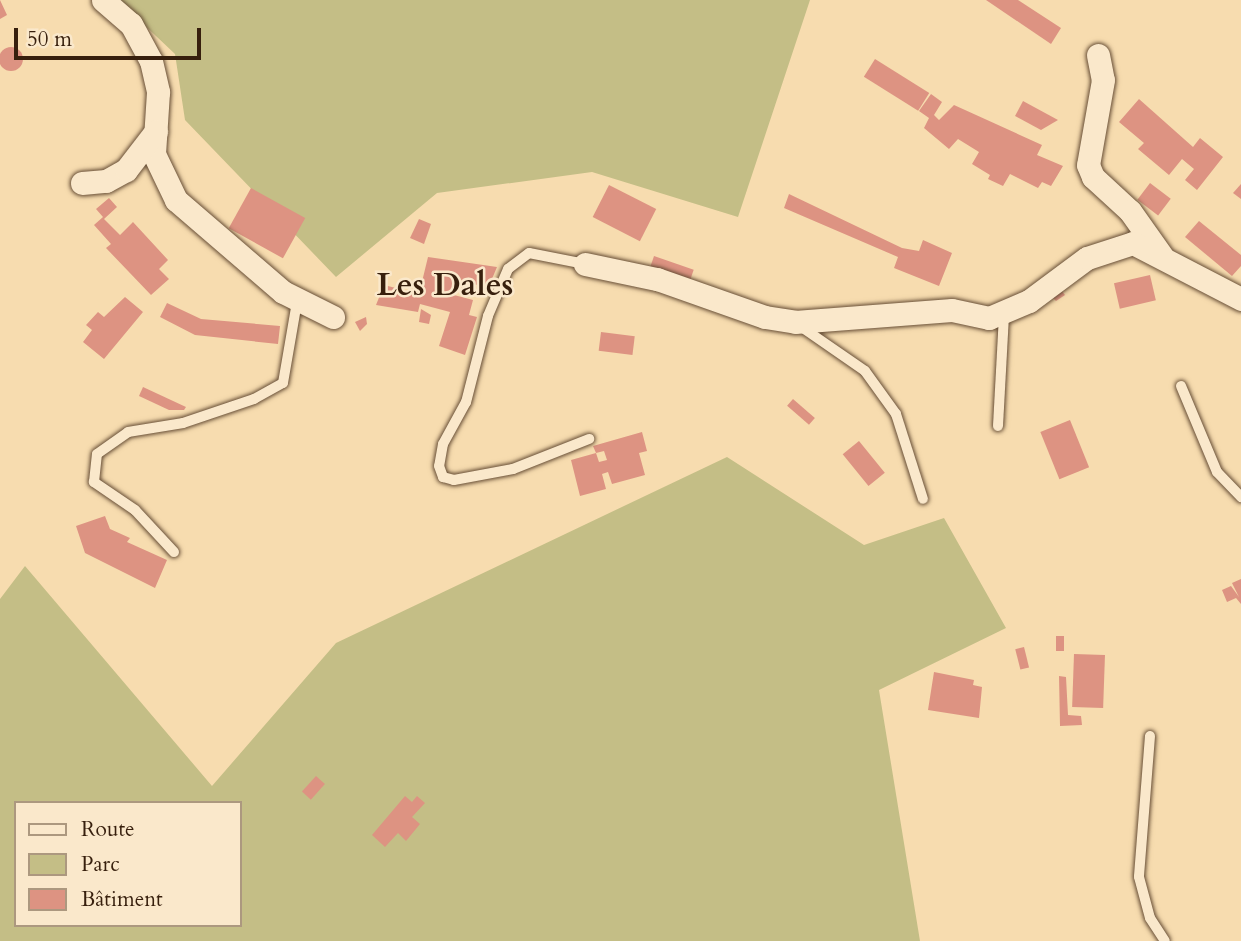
<!DOCTYPE html>
<html>
<head>
<meta charset="utf-8">
<style>
	body { margin:0 }
	#map { position:relative; width:1241px; height:941px; overflow:hidden; background:#f7dcaf; font-family:Cardo,serif }
	div>[style] { position:absolute }
	.green>* { inset:0; background:#c4be86 }
	.building>* { inset:0; background:#dd9382; transform-origin:0 0 }
	.round { border-radius:50% }
	.roads { filter:drop-shadow(0 0 2px #674e36) drop-shadow(0 0 2px #674e36) }
	.lane>* { height:10px; margin:-5px; padding:0 5px; transform-origin:5px; border-radius:5px; background:#fae8cb }
	.street>* { height:23px; margin:-11.5px; padding:0 11.5px; transform-origin:11.5px; border-radius:11.5px; background:#fae8cb }
	span { translate:-50% -50%; white-space:nowrap; text-align:center; line-height:1.15; -webkit-text-stroke:5px #fae8cb; paint-order:stroke }
	.neighbourhood-label { font-size:32px; color:#371f0d; font-weight:700 }
	.legend { position:absolute; left:14px; top:801px; width:228px; height:126px; box-sizing:border-box; background:#fae8cb; border:2px solid #ac987f; margin:0; padding:9px 12px; list-style:none; font-size:21px; color:#371f0d }
	.legend li { display:flex; align-items:center; gap:14px; height:35px }
	.legend b { width:35px; border:2px solid #ac987f }
	.scale { position:absolute; left:14px; top:28px; width:187px; height:32px; box-sizing:border-box; border:4px solid #371f0d; border-top:0; padding-left:9px; font-size:21px; line-height:24px; white-space:nowrap; color:#371f0d; -webkit-text-stroke:5px #fae8cb; paint-order:stroke }
</style>
</head>
<body>
<div id="map">
	<div class="green">
		<div style="clip-path:polygon(118px 0,810px 0,738px 217px,592px 172px,437px 193px,336px 277px,185px 120px,175px 54px)"></div>
		<div style="clip-path:polygon(evenodd,727px 457px,864px 545px,944px 518px,1006px 628px,879px 690px,920px 941px,0 941px,0 599px,25px 566px,212px 786px,336px 643px,727px 457px,16px 803px,240px 803px,240px 925px,16px 925px,16px 803px)"></div>
	</div>
	<div class="building">
		<div style="clip-path:polygon(0 0,7px 15px,0 19px)"></div>
		<div style="clip-path:polygon(986px 0,1018px 0,1061px 28px,1051px 44px)"></div>
		<div class="round" style="left:-1px;top:47px;width:24px;height:24px"></div>
		<div style="left:875px;top:59px;width:64px;height:21px;rotate:32deg"></div>
		<div style="clip-path:polygon(931px 94px,942px 102px,934px 115px,939px 120px,954px 105px,1042px 145px,1037px 155px,1063px 166px,1051px 186px,1042px 182px,1038px 188px,1010px 174px,1003px 186px,988px 179px,990px 175px,972px 164px,979px 152px,958px 139px,949px 149px,924px 128px,929px 118px,919px 111px)"></div>
		<div style="clip-path:polygon(1139px 99px,1193px 147px,1200px 138px,1223px 157px,1197px 190px,1185px 180px,1194px 169px,1182px 159px,1169px 175px,1138px 149px,1144px 143px,1119px 122px)"></div>
		<div style="clip-path:polygon(1023px 101px,1058px 120px,1041px 130px,1015px 116px)"></div>
		<div style="left:1150px;top:183px;width:26px;height:21px;rotate:37deg"></div>
		<div style="clip-path:polygon(1241px 184px,1241px 199px,1233px 193px)"></div>
		<div style="left:609px;top:185px;width:53px;height:36px;rotate:27deg"></div>
		<div style="left:251px;top:188px;width:62px;height:46px;rotate:29deg"></div>
		<div style="clip-path:polygon(789px 194px,902px 248px,919px 251px,923px 240px,952px 253px,939px 286px,894px 268px,898px 257px,784px 208px)"></div>
		<div style="clip-path:polygon(109px 198px,117px 207px,104px 219px,120px 235px,133px 222px,168px 260px,159px 269px,169px 279px,151px 295px,106px 248px,111px 244px,94px 225px,103px 217px,96px 209px)"></div>
		<div style="clip-path:polygon(419px 219px,431px 224px,424px 244px,410px 238px)"></div>
		<div style="clip-path:polygon(1199px 221px,1241px 255px,1241px 266px,1232px 276px,1185px 237px)"></div>
		<div style="left:654px;top:256px;width:42px;height:16px;rotate:19deg"></div>
		<div style="clip-path:polygon(428px 257px,497px 267px,489px 286px,470px 284px,471px 288px,458px 289px,458px 282px,454px 295px,473px 300px,469px 315px,477px 317px,465px 355px,439px 346px,450px 312px,420px 304px,418px 312px,376px 305px,384px 285px,419px 294px)"></div>
		<div style="left:1150px;top:275px;width:26px;height:37px;rotate:77deg"></div>
		<div style="clip-path:polygon(1060px 289px,1065px 295px,1056px 301px,1051px 296px)"></div>
		<div style="clip-path:polygon(125px 297px,143px 312px,104px 359px,83px 342px,92px 330px,86px 325px,98px 312px,104px 317px)"></div>
		<div style="clip-path:polygon(167px 303px,201px 319px,280px 326px,278px 344px,195px 335px,160px 317px)"></div>
		<div style="clip-path:polygon(421px 309px,431px 315px,429px 324px,419px 322px)"></div>
		<div style="clip-path:polygon(366px 317px,367px 324px,360px 331px,355px 322px)"></div>
		<div style="left:601px;top:332px;width:34px;height:19px;rotate:7deg"></div>
		<div style="clip-path:polygon(143px 387px,186px 407px,184px 410px,169px 410px,139px 396px)"></div>
		<div style="left:793px;top:399px;width:29px;height:9px;rotate:41deg"></div>
		<div style="left:1070px;top:420px;width:51px;height:32px;rotate:68deg"></div>
		<div style="clip-path:polygon(642px 432px,647px 451px,639px 453px,645px 475px,612px 484px,608px 472px,602px 474px,606px 489px,580px 496px,571px 460px,596px 453px,599px 462px,607px 460px,604px 451px,596px 453px,593px 446px)"></div>
		<div style="left:859px;top:441px;width:41px;height:21px;rotate:51deg"></div>
		<div style="clip-path:polygon(105px 516px,110px 529px,130px 538px,127px 542px,167px 560px,155px 588px,85px 553px,76px 526px)"></div>
		<div style="clip-path:polygon(1241px 579px,1241px 604px,1236px 598px,1227px 602px,1222px 590px,1231px 586px,1239px 597px,1232px 583px)"></div>
		<div style="left:1056px;top:636px;width:8px;height:15px"></div>
		<div style="left:1024px;top:647px;width:21px;height:9px;rotate:76deg"></div>
		<div style="left:1074px;top:654px;width:31px;height:53px;rotate:2deg"></div>
		<div style="clip-path:polygon(934px 672px,974px 680px,973px 685px,982px 687px,979px 718px,928px 710px)"></div>
		<div style="clip-path:polygon(1059px 676px,1066px 677px,1068px 715px,1081px 716px,1082px 725px,1060px 726px)"></div>
		<div style="left:316px;top:776px;width:12px;height:21px;rotate:42deg"></div>
		<div style="clip-path:polygon(405px 796px,412px 802px,417px 796px,425px 803px,412px 817px,420px 824px,406px 841px,398px 833px,385px 847px,372px 835px)"></div>
	</div>
	<div class="roads">
		<div class="lane">
			<div style="left:585px;top:264px;width:57px;rotate:-168.9deg"></div>
			<div style="left:529px;top:253px;width:26px;rotate:143deg"></div>
			<div style="left:508px;top:269px;width:51px;rotate:113.1deg"></div>
			<div style="left:488px;top:316px;width:89px;rotate:104.3deg"></div>
			<div style="left:466px;top:402px;width:48px;rotate:118.7deg"></div>
			<div style="left:443px;top:444px;width:22px;rotate:100deg"></div>
			<div style="left:439px;top:466px;width:12px;rotate:70deg"></div>
			<div style="left:443px;top:477px;width:11px;rotate:15deg"></div>
			<div style="left:454px;top:480px;width:60px;rotate:-10.6deg"></div>
			<div style="left:513px;top:469px;width:82px;rotate:-21.5deg"></div>
			<div style="left:800px;top:326px;width:79px;rotate:34.7deg"></div>
			<div style="left:865px;top:371px;width:53px;rotate:54.2deg"></div>
			<div style="left:896px;top:414px;width:89px;rotate:72.4deg"></div>
			<div style="left:1181px;top:386px;width:93px;rotate:67.3deg"></div>
			<div style="left:1217px;top:472px;width:35px;rotate:46deg"></div>
			<div style="left:998px;top:426px;width:112px;rotate:-86.9deg"></div>
			<div style="left:174px;top:552px;width:57px;rotate:-132.9deg"></div>
			<div style="left:135px;top:510px;width:50px;rotate:-145.7deg"></div>
			<div style="left:94px;top:482px;width:28px;rotate:-84deg"></div>
			<div style="left:97px;top:454px;width:38px;rotate:-35deg"></div>
			<div style="left:128px;top:432px;width:56px;rotate:-9.3deg"></div>
			<div style="left:183px;top:423px;width:75px;rotate:-18.7deg"></div>
			<div style="left:254px;top:399px;width:33px;rotate:-29deg"></div>
			<div style="left:283px;top:383px;width:82px;rotate:-80.2deg"></div>
			<div style="left:1150px;top:736px;width:141px;rotate:94.5deg"></div>
			<div style="left:1139px;top:877px;width:42px;rotate:75deg"></div>
			<div style="left:1150px;top:918px;width:27px;rotate:57deg"></div>
		</div>
		<div class="street">
			<div style="left:103px;top:0;width:37px;rotate:41deg"></div>
			<div style="left:131px;top:24px;width:42px;rotate:61.6deg"></div>
			<div style="left:151px;top:61px;width:32px;rotate:77deg"></div>
			<div style="left:158px;top:92px;width:62px;rotate:93.7deg"></div>
			<div style="left:154px;top:154px;width:51px;rotate:64.4deg"></div>
			<div style="left:176px;top:200px;width:141px;rotate:40.7deg"></div>
			<div style="left:283px;top:292px;width:56px;rotate:26.6deg"></div>
			<div style="left:1098px;top:55px;width:25px;rotate:79deg"></div>
			<div style="left:1103px;top:80px;width:86px;rotate:100deg"></div>
			<div style="left:1088px;top:165px;width:13px;rotate:67deg"></div>
			<div style="left:1093px;top:177px;width:50px;rotate:42.6deg"></div>
			<div style="left:1130px;top:211px;width:55px;rotate:54.6deg"></div>
			<div style="left:82px;top:183px;width:24px;rotate:-5deg"></div>
			<div style="left:106px;top:181px;width:23px;rotate:-29deg"></div>
			<div style="left:126px;top:170px;width:49px;rotate:-52.4deg"></div>
			<div style="left:585px;top:264px;width:74px;rotate:11.8deg"></div>
			<div style="left:657px;top:279px;width:114px;rotate:19.4deg"></div>
			<div style="left:765px;top:317px;width:30px;rotate:9deg"></div>
			<div style="left:795px;top:322px;width:157px;rotate:-4.4deg"></div>
			<div style="left:952px;top:310px;width:38px;rotate:12deg"></div>
			<div style="left:989px;top:318px;width:43px;rotate:-23deg"></div>
			<div style="left:1029px;top:301px;width:72px;rotate:-36.6deg"></div>
			<div style="left:1087px;top:258px;width:48px;rotate:-18.1deg"></div>
			<div style="left:1133px;top:243px;width:122px;rotate:27.4deg"></div>
		</div>
	</div>
	<div class="neighbourhood-label">
		<span style="left:445px;top:285px">Les Dales</span>
	</div>
	<ul class="legend">
	<li><b style="height:9px;background:#fae8cb"></b>Route</li>
	<li><b style="height:19px;background:#c4be86"></b>Parc</li>
	<li><b style="height:19px;background:#dd9382"></b>Bâtiment</li>
	</ul>
	<div class="scale">50 m</div>
</div>
</body>
</html>
